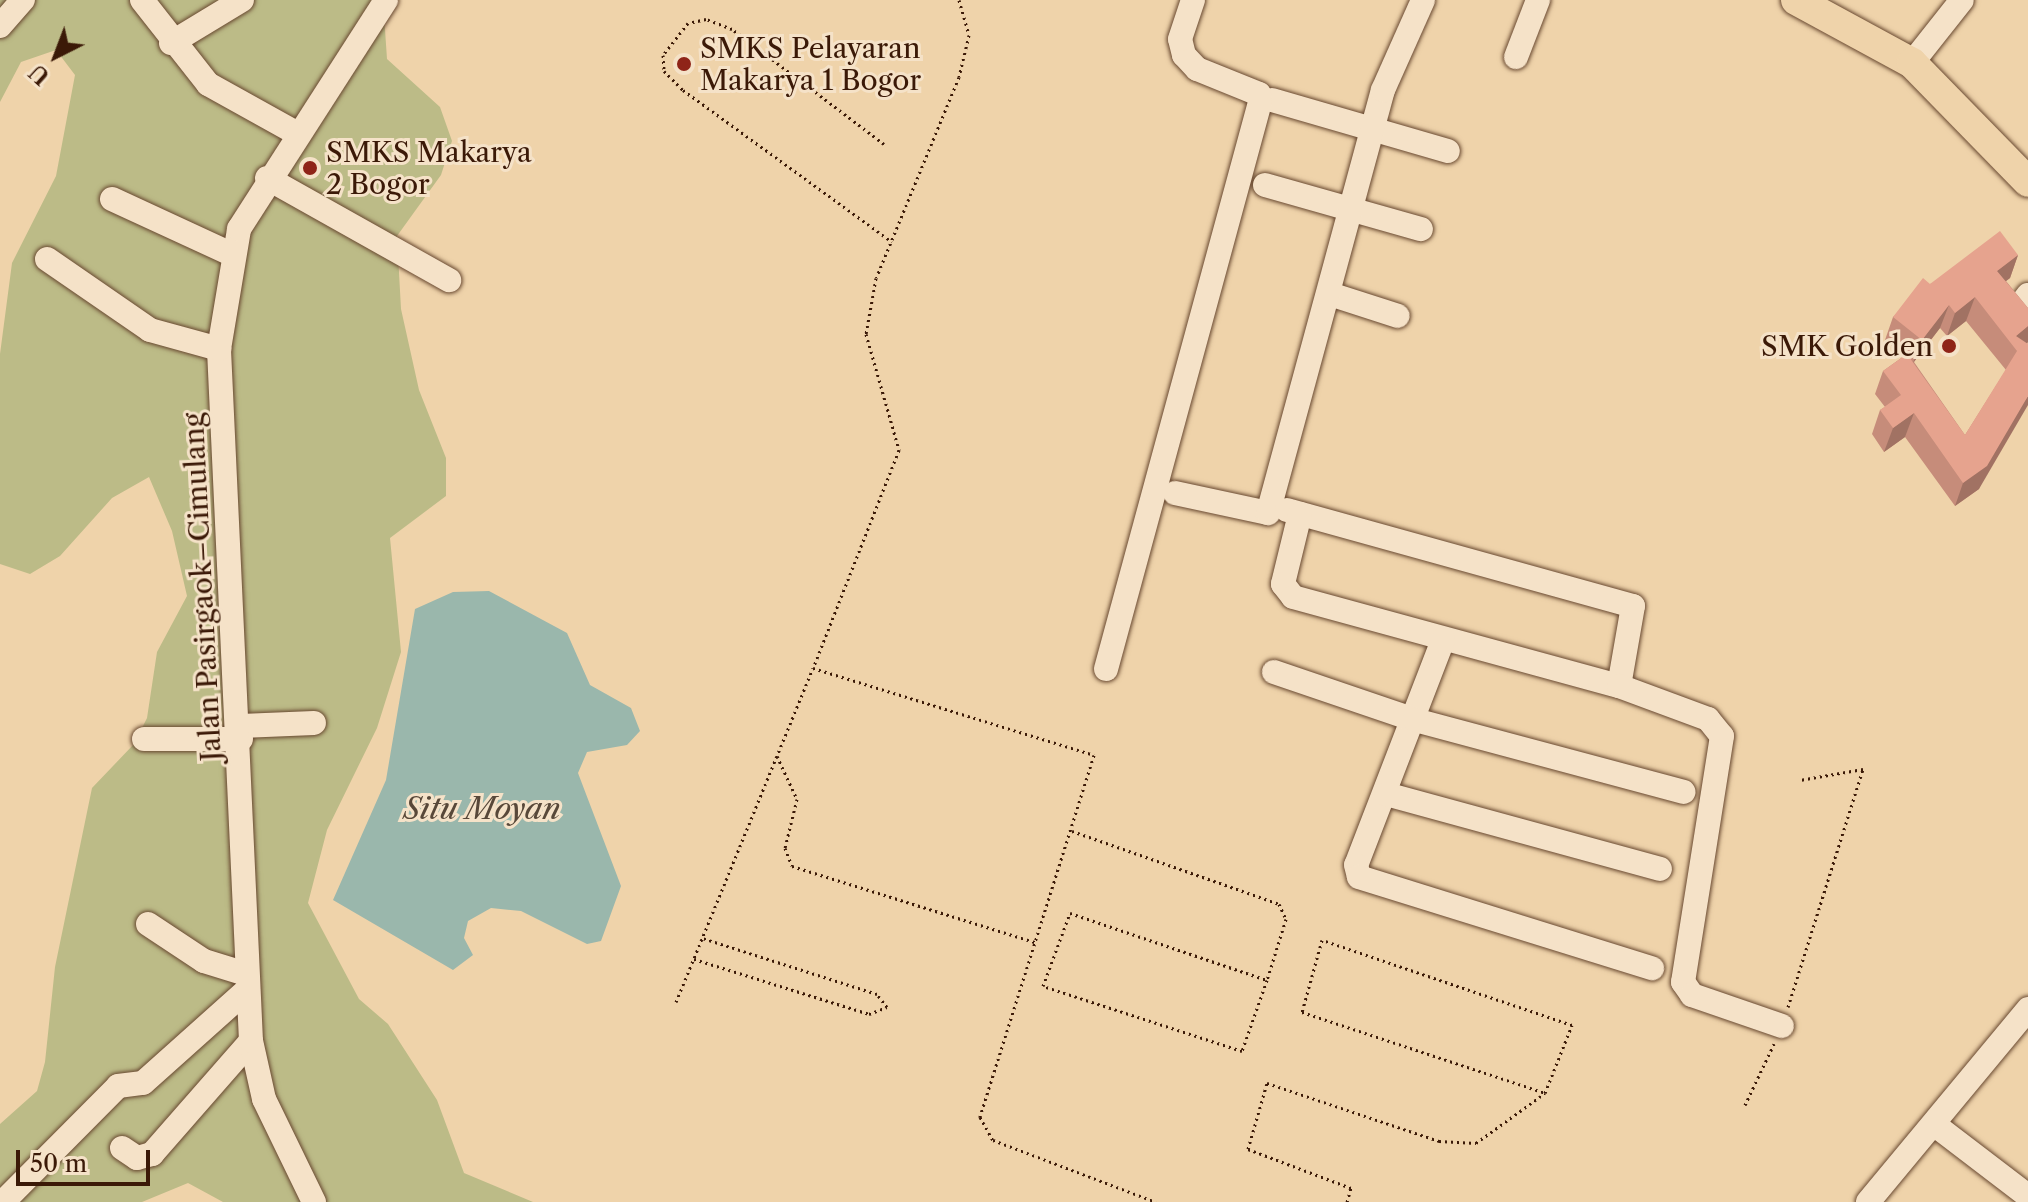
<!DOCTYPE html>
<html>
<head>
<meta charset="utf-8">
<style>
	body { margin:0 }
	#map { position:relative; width:2028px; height:1202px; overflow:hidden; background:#efd3aa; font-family:"Libre Caslon Text",serif }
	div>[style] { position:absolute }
	.green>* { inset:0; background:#bcbb87 }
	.water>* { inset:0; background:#9ab7ac }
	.path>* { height:3px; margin-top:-1.5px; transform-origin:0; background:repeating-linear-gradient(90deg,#3b1907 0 2px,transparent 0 6px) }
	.roads { filter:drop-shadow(0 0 2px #684830) drop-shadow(0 0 2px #684830) }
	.minor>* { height:24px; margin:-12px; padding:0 12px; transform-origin:12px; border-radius:12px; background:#f5e2c8 }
	.major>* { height:30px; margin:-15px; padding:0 15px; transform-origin:15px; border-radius:15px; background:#efd3aa }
	.wall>* { inset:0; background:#c68c7a }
	.shaded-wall>* { inset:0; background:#a17263 }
	.building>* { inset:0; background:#e6a38e }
	.dots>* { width:22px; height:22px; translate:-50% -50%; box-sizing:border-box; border:4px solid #f5e2c8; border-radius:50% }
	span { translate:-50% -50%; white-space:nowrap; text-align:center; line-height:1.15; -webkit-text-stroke:6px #f5e2c8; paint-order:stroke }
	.poi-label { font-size:28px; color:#3b1907 }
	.left { translate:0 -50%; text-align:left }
	.right { translate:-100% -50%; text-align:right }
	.street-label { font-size:28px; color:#3b1907 }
	.water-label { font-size:30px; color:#584839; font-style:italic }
	.north { position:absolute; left:16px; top:16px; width:80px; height:80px; -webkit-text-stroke:6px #f5e2c8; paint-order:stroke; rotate:222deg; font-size:22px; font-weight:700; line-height:32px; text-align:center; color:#3b1907 }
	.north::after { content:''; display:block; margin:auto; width:28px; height:36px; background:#3b1907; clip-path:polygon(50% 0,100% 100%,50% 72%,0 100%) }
	.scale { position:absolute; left:16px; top:1150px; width:134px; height:36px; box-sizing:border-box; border:4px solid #3b1907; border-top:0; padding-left:10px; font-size:24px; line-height:28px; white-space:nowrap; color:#3b1907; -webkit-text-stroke:6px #f5e2c8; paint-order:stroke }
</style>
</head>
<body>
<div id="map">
	<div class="green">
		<div style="clip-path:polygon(0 0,383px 0,387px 59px,440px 107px,452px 141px,441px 175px,397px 236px,401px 309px,419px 390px,446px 458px,446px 496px,390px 538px,401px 652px,377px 728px,327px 830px,308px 903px,359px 999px,388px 1024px,437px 1100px,464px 1173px,533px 1202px,223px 1202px,188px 1183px,142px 1202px,0 1202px,0 1124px,37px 1091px,45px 1062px,55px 967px,92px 788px,134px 744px,147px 718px,157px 652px,187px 596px,172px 531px,149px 477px,112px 498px,60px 556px,30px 574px,0 564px,0 354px,12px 263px,56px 176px,75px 75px,56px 50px,21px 62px,0 102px)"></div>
	</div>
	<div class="water">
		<div style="clip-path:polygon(489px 591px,567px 633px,590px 685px,631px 708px,640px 731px,627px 745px,587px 752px,578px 773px,621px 886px,601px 941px,587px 944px,521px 911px,491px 908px,468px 921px,464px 938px,473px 955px,453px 970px,333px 900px,386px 780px,415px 609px,453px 592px)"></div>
	</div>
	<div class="path">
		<div style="left:959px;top:0;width:36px;rotate:74deg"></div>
		<div style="left:969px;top:35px;width:43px;rotate:103.4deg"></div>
		<div style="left:959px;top:77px;width:217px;rotate:112.4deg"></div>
		<div style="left:876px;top:278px;width:57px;rotate:100.1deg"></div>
		<div style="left:866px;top:334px;width:121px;rotate:74.1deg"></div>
		<div style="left:899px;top:450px;width:234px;rotate:111.5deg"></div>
		<div style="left:813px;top:668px;width:294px;rotate:17.2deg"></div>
		<div style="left:1094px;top:755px;width:380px;rotate:107.5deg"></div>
		<div style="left:980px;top:1117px;width:26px;rotate:61deg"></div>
		<div style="left:993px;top:1140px;width:174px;rotate:20.8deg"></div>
		<div style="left:884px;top:144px;width:191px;rotate:-142.9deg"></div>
		<div style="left:732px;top:29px;width:28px;rotate:-159deg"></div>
		<div style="left:706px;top:19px;width:18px;rotate:167deg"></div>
		<div style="left:688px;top:23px;width:41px;rotate:128deg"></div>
		<div style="left:663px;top:55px;width:16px;rotate:86deg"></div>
		<div style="left:664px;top:71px;width:27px;rotate:45deg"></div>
		<div style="left:683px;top:90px;width:258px;rotate:36deg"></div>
		<div style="left:777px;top:756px;width:47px;rotate:65.1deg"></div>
		<div style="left:797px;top:799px;width:50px;rotate:103.8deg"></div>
		<div style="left:785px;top:848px;width:19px;rotate:69deg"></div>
		<div style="left:792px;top:866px;width:255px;rotate:17.4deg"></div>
		<div style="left:1072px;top:831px;width:219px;rotate:19.4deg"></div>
		<div style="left:1279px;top:904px;width:17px;rotate:65deg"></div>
		<div style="left:1286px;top:919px;width:64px;rotate:107.3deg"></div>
		<div style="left:1267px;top:980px;width:75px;rotate:109.4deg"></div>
		<div style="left:1242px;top:1051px;width:209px;rotate:-161.9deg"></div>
		<div style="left:1043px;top:986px;width:78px;rotate:-69.7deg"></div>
		<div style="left:1070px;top:913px;width:208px;rotate:18.8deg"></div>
		<div style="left:694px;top:959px;width:183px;rotate:17.4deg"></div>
		<div style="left:869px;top:1014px;width:19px;rotate:-21deg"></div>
		<div style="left:887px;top:1007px;width:16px;rotate:-128deg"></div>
		<div style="left:877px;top:994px;width:183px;rotate:-162.2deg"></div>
		<div style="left:676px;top:1002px;width:361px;rotate:-67.7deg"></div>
		<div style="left:1788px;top:1007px;width:250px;rotate:-72.5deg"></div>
		<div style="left:1863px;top:769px;width:64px;rotate:170.1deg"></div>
		<div style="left:1745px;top:1105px;width:68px;rotate:-64.6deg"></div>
		<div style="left:1347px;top:1202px;width:15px;rotate:-74deg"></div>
		<div style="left:1351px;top:1188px;width:110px;rotate:-159.3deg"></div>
		<div style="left:1248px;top:1149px;width:69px;rotate:-73.9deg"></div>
		<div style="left:1267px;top:1083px;width:182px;rotate:18.6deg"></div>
		<div style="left:1439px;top:1141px;width:37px;rotate:3deg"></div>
		<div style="left:1476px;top:1143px;width:85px;rotate:-35.9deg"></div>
		<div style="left:1545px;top:1093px;width:73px;rotate:-68.3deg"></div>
		<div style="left:1572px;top:1025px;width:264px;rotate:-161.2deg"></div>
		<div style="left:1322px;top:940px;width:75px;rotate:105.5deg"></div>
		<div style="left:1302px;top:1012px;width:256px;rotate:18.4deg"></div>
	</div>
	<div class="roads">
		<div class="minor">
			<div style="left:142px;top:0;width:107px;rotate:51.8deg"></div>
			<div style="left:208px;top:84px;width:103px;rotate:29.1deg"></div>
			<div style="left:0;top:26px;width:35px;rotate:-49deg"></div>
			<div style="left:171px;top:43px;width:83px;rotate:-31.2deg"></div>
			<div style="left:1516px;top:57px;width:61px;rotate:-68.9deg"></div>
			<div style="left:1912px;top:63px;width:80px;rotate:-51.6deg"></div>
			<div style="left:1272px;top:100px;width:183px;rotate:16.2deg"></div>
			<div style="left:267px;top:178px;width:209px;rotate:29.3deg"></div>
			<div style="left:1265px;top:185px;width:162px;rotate:15.8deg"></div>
			<div style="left:112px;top:199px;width:131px;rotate:24.8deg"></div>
			<div style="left:47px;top:259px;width:125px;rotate:34.6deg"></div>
			<div style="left:150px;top:330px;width:72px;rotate:15.4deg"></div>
			<div style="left:1330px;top:294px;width:71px;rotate:17.9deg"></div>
			<div style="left:2028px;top:295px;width:15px;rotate:127deg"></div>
			<div style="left:2019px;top:307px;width:16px;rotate:55deg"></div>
			<div style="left:1175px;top:493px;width:95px;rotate:12.1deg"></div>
			<div style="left:1268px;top:513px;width:438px;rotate:-74.8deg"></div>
			<div style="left:1383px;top:90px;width:98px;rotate:-66deg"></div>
			<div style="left:1287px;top:510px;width:359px;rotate:15.5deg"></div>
			<div style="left:1633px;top:606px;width:81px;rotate:99.9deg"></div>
			<div style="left:1300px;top:514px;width:72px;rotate:103.7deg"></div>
			<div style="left:1283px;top:584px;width:16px;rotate:52deg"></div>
			<div style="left:1293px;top:597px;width:338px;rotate:15.3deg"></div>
			<div style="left:1619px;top:686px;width:95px;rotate:20.3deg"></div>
			<div style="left:1708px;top:719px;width:22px;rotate:51deg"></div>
			<div style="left:1722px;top:736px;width:249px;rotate:99deg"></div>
			<div style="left:1683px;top:982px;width:16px;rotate:55deg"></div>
			<div style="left:1692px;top:995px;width:95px;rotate:19deg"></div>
			<div style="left:1443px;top:640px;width:241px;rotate:111.1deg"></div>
			<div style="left:1356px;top:865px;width:12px;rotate:76deg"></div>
			<div style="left:1359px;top:877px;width:307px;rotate:17.3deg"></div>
			<div style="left:1106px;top:669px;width:588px;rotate:-74.8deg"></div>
			<div style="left:1260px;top:102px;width:8px;rotate:-97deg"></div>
			<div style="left:1259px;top:94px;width:67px;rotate:-158deg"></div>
			<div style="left:1197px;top:69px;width:19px;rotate:-133deg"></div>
			<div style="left:1184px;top:55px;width:16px;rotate:-104deg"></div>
			<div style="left:1180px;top:39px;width:41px;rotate:-71.6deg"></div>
			<div style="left:1274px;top:672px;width:149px;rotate:18.8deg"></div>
			<div style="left:1415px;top:720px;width:278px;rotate:15deg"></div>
			<div style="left:241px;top:726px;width:73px;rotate:-2.4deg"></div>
			<div style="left:144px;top:739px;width:97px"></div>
			<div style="left:1386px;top:794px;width:284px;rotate:15.3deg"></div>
			<div style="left:148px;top:924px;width:67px;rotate:33.5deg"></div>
			<div style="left:204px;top:961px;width:44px;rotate:17.2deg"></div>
			<div style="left:1935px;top:1125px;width:117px;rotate:37.4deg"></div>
			<div style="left:122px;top:1148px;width:18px;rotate:34deg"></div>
			<div style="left:137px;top:1158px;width:16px;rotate:-15deg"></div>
			<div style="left:152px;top:1154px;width:150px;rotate:-48.8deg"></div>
			<div style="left:3px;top:1202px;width:163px;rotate:-45.2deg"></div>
			<div style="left:118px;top:1086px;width:25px;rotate:-7deg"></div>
			<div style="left:143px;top:1083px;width:141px;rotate:-41.8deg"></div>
			<div style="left:314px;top:1202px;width:114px;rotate:-115.9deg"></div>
			<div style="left:264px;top:1099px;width:59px;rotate:-102.6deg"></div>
			<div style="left:251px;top:1041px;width:693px;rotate:-92.65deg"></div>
			<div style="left:219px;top:349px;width:122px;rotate:-80.5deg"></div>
			<div style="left:239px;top:229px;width:272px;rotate:-57.3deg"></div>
			<div style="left:1868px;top:1202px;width:251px;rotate:-50.3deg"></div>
		</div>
		<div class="major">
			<div style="left:1796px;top:0;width:132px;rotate:28.5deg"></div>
			<div style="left:1912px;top:63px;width:166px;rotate:45.7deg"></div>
		</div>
	</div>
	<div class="wall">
		<div style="clip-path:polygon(evenodd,2018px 255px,2010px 278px,2006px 281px,2028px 308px,2028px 342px,1979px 489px,1955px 506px,1905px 437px,1884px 452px,1872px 434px,1880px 410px,1885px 407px,1875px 394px,1883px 371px,1904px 356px,1885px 340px,1893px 317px,1930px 284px,2018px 255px,1966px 321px,2006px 370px,1965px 435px,1914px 362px,1940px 328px,1947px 336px,1966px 321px)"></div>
	</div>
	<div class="shaded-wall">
		<div style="clip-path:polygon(2018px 255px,2010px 278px,1989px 294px,1997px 271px)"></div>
		<div style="clip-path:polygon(1975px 297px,1966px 321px,1947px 336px,1955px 313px)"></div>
		<div style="clip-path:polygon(1949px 305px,1940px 328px,1913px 363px,1922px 340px)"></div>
		<div style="clip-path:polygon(2028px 326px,2028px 342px,2017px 351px,2016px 336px)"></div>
		<div style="clip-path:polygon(2028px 396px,2028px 405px,1979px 489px,1955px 506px,1963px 483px)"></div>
		<div style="clip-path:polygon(1914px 413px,1905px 437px,1884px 452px,1893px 428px)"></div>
	</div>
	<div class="building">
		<div style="clip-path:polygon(2000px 231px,2018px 255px,1997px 271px,2028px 308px,2028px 326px,2016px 336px,2028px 344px,2028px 396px,1987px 466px,1963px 483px,1914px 413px,1893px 428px,1880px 410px,1901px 395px,1883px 371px,1907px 354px,1965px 435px,2017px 351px,1975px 297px,1955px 313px,1949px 305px,1922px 340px,1893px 317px,1923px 278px,1930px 284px)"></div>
	</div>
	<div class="dots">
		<div style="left:684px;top:64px;background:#8f2418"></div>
		<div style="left:310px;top:168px;background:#8f2418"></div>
		<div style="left:1949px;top:346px;background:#8f2418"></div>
	</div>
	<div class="poi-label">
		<span class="left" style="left:700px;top:64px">SMKS Pelayaran<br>Makarya 1 Bogor</span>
		<span class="left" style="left:326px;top:168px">SMKS Makarya<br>2 Bogor</span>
		<span class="right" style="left:1933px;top:346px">SMK Golden</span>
	</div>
	<div class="street-label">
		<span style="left:202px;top:587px;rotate:-93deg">Jalan Pasirgaok–Cimulang</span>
	</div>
	<div class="water-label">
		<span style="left:482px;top:809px">Situ Moyan</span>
	</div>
	<div class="north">U</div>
	<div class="scale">50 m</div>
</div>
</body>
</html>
